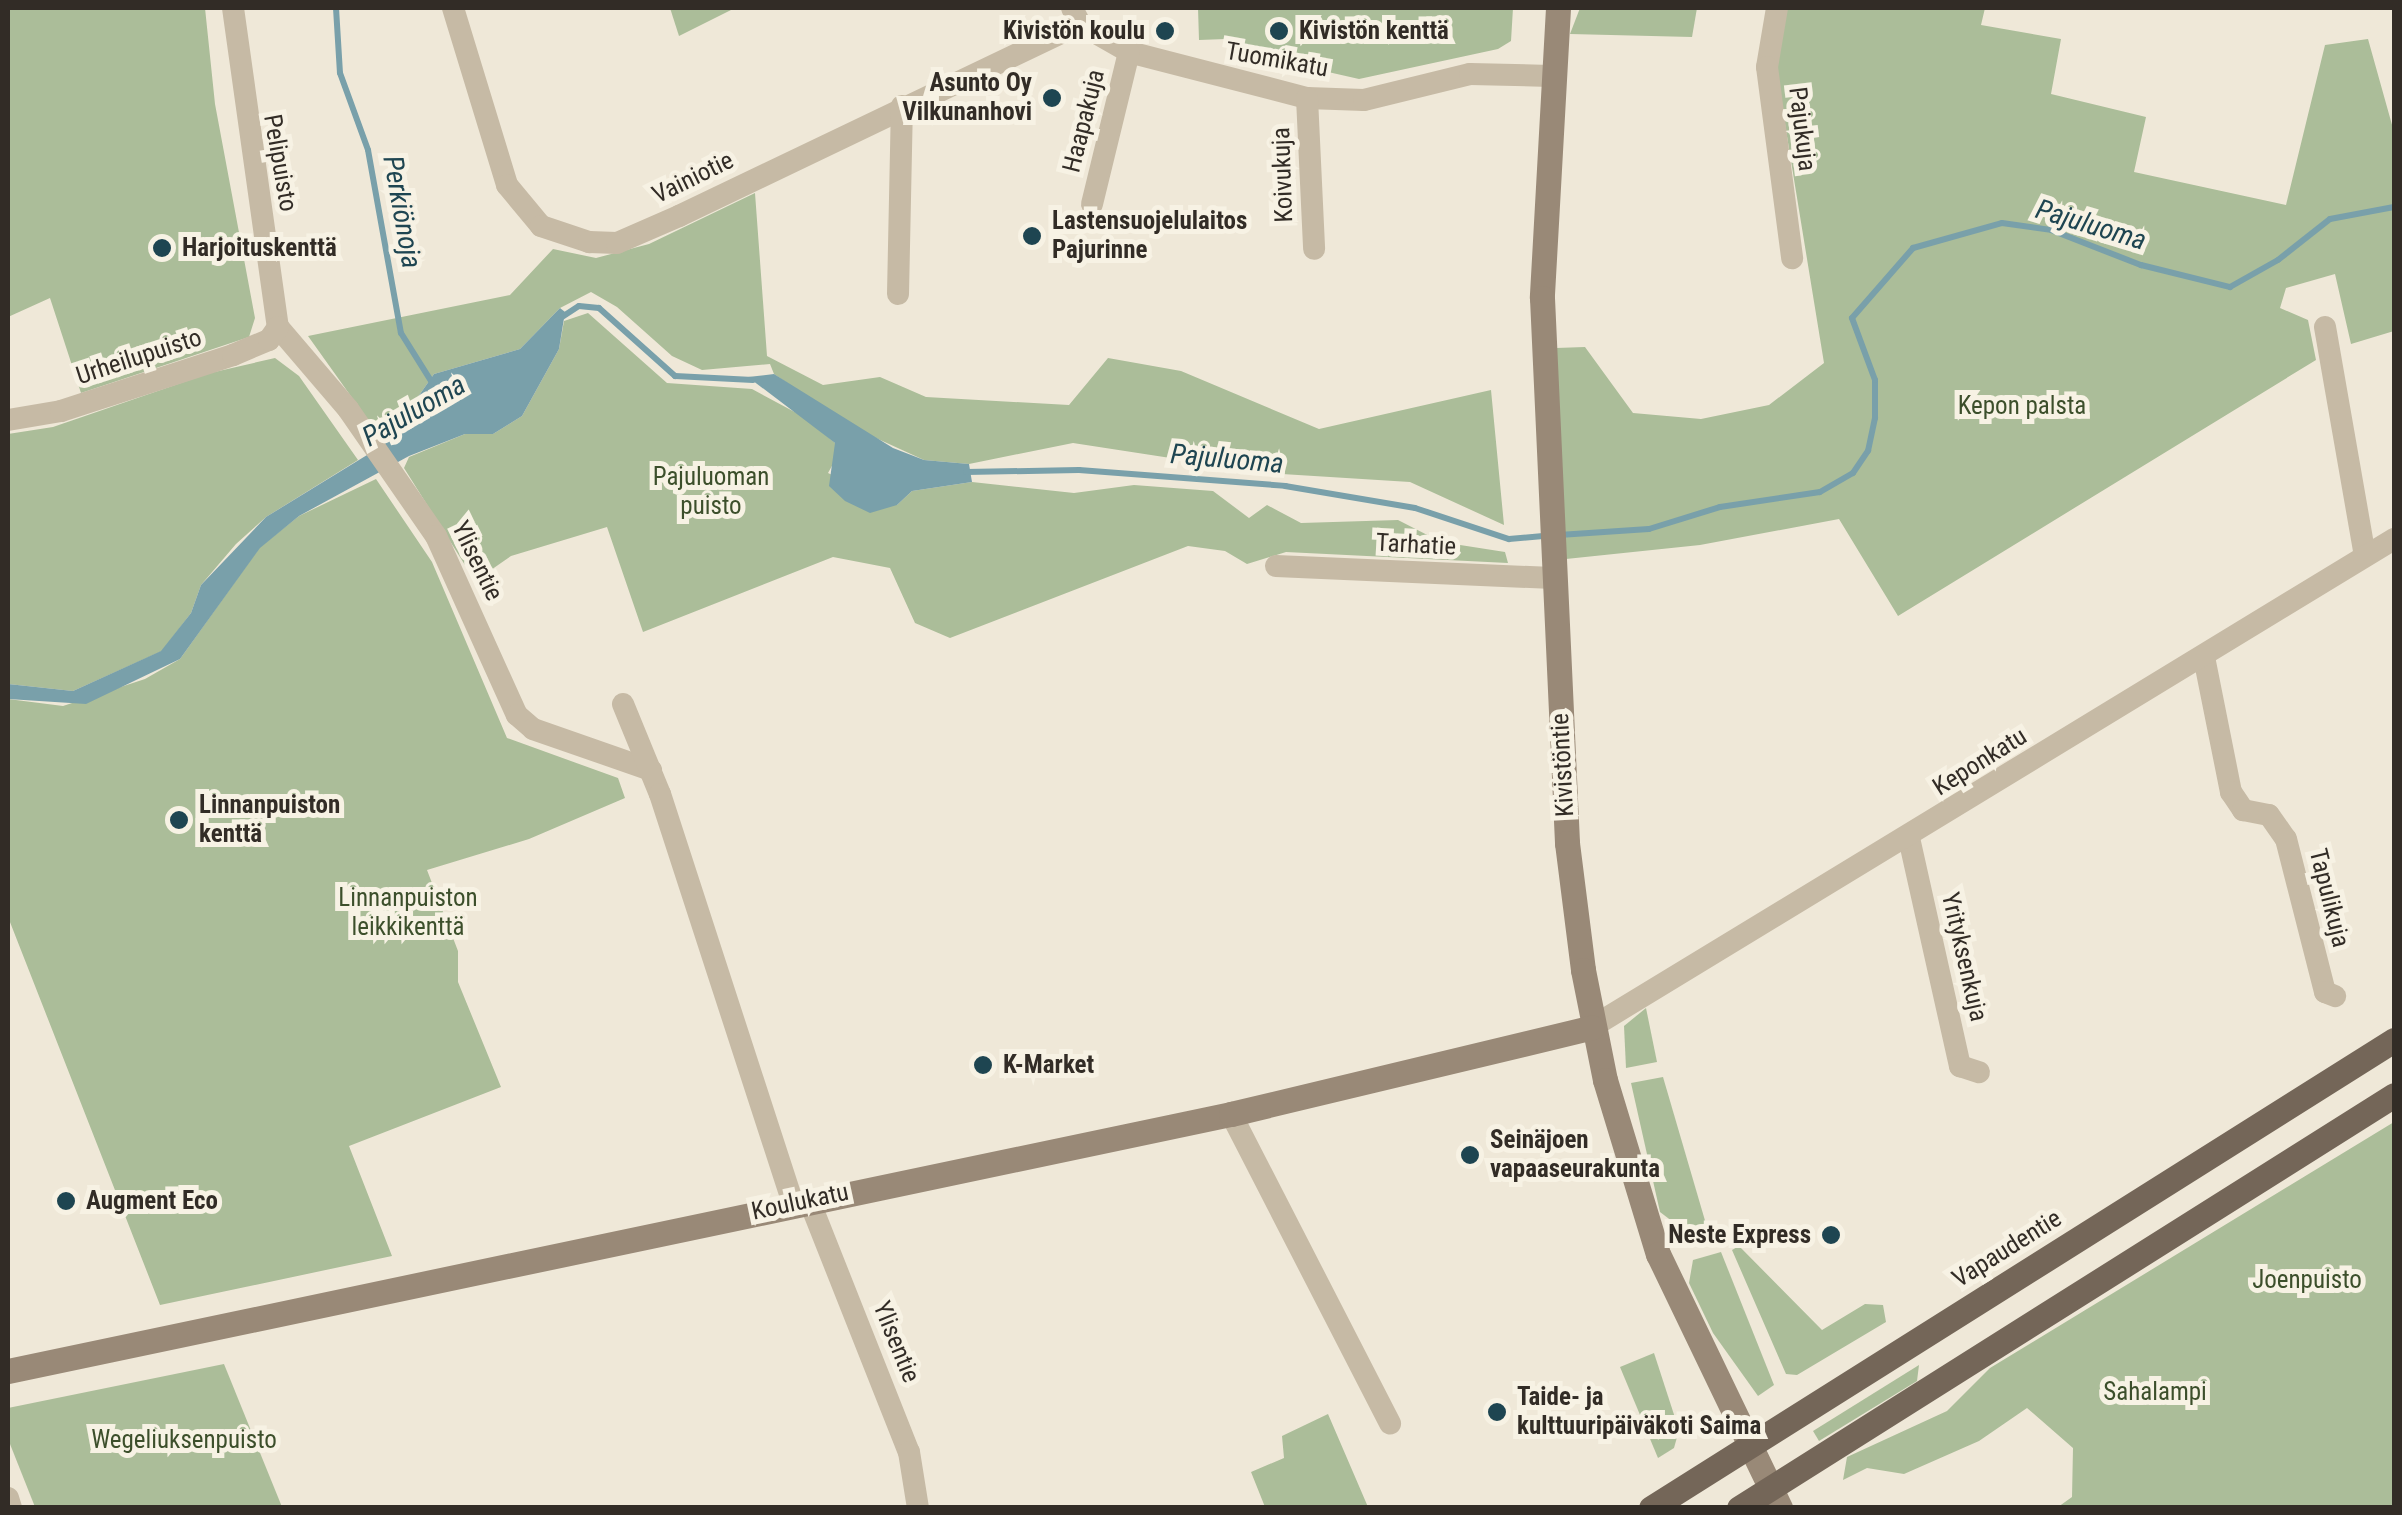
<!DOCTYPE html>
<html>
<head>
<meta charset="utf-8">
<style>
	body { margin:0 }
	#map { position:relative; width:2402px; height:1515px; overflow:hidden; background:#efe8d8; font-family:"Roboto Condensed",sans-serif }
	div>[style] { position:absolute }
	.green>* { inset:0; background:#abbd99 }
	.water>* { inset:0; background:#79a0aa }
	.stream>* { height:6px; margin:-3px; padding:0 3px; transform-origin:3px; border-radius:3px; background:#79a0aa }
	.street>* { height:22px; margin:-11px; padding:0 11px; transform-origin:11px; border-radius:11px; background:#c6baa5 }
	.secondary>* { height:25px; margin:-12.5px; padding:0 12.5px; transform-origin:12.5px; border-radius:12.5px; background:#998977 }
	.primary>* { height:25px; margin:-12.5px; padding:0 12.5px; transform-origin:12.5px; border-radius:12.5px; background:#746658 }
	.dots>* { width:28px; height:28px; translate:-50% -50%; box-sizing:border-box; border:5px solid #f7f2e4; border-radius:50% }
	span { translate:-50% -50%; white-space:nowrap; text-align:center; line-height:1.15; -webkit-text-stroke:10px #f7f2e4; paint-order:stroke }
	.poi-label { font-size:25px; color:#322c26; font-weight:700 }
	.right { translate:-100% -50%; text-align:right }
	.left { translate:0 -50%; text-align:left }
	.street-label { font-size:25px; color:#322c26 }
	.park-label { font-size:25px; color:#3c4f2b }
	.water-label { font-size:28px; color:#1e4551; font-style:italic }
	.frame { position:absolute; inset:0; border:10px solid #322c26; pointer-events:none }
</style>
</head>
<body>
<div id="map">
	<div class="green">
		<div style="clip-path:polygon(8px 8px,205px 8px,215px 104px,255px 318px,249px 337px,81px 393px,50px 298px,8px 317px)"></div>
		<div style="clip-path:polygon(670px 8px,735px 8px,679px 36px)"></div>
		<div style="clip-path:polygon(1198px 8px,1513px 8px,1511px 41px,1498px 49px,1359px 79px,1284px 62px,1226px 39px,1199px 40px)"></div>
		<div style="clip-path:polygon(1580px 8px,1697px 8px,1692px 37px,1570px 34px)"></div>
		<div style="clip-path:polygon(1787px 8px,1985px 8px,1981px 25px,2061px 39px,2051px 94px,2146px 117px,2134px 172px,2286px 205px,2325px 45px,2368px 39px,2394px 132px,2394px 331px,2351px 344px,2335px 274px,2286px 288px,2280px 308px,2308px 320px,2316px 360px,1898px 616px,1839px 519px,1700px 545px,1566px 559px,1556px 348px,1585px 347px,1633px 413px,1701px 419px,1769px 405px,1824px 363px,1775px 63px)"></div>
		<div style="clip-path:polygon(755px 193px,767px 356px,823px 385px,880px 377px,926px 397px,1069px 405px,1108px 358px,1181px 371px,1319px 429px,1491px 390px,1504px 525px,1410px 482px,1268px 473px,1073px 443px,969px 464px,924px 460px,854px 428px,774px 374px,770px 364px,702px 370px,672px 356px,617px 307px,591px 292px,560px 308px,520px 349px,434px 374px,385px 444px,308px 336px,510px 295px,553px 249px,596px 258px,649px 244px)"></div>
		<div style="clip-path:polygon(588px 313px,667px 383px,752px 389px,804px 417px,835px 443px,838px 455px,828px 473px,897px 505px,912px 491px,972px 482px,1074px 493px,1134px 485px,1213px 491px,1249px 518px,1267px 505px,1301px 523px,1398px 520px,1441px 542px,1505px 552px,1508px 563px,1286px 552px,1247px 564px,1225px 551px,1188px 546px,950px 638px,915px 623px,890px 568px,833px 557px,643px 632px,607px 527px,511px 556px,475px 581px,404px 468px,409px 457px,465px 434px,493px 434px,522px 416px,559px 349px,564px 321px)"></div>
		<div style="clip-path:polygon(275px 358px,299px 376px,358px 460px,266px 517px,236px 544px,201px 585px,191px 613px,162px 651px,73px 691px,8px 684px,8px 434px,53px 427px,210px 373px)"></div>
		<div style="clip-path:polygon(376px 479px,432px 562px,507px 738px,618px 778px,625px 798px,529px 839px,427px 870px,458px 951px,458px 982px,501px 1087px,349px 1146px,392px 1256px,160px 1305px,8px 917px,8px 699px,63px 706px,145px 679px,180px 659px,260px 547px,299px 516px)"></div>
		<div style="clip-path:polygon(1646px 1008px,1657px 1062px,1626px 1068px,1624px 1026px)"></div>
		<div style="clip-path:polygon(1663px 1077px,1706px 1224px,1685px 1231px,1660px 1212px,1631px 1083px)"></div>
		<div style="clip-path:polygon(2394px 1122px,2394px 1507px,2058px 1507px,2072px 1497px,2073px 1448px,2027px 1408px,1979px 1441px,1904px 1474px,1867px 1468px,1843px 1480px,1847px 1457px,1947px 1411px,1990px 1368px)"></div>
		<div style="clip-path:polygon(1739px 1246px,1822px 1330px,1865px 1304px,1883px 1305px,1886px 1322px,1797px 1375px,1786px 1374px,1732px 1250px)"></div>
		<div style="clip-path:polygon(1721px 1252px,1774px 1385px,1758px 1396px,1713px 1333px,1689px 1283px,1693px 1260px)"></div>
		<div style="clip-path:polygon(1654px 1353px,1679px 1430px,1674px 1448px,1658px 1458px,1620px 1367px)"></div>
		<div style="clip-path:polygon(224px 1364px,282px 1507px,35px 1507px,8px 1439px,8px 1408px)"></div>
		<div style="clip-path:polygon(1919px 1365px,1917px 1381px,1819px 1441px,1813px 1431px)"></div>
		<div style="clip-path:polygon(1328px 1414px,1368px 1507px,1265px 1507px,1251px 1472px,1284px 1458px,1282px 1436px)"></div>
	</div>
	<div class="water">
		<div style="clip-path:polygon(560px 308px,565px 312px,559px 349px,522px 416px,493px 434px,465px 434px,409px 456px,299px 516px,260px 548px,180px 659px,86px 704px,8px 699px,8px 684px,73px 691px,161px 651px,191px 613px,201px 585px,266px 517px,385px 444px,434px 374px,520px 349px)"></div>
		<div style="clip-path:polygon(774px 374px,893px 448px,924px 460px,969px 464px,972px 482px,912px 491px,897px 505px,870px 513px,845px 501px,829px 486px,835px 443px,748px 377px)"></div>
	</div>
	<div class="stream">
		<div style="left:336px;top:8px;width:65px;rotate:86.5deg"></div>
		<div style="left:340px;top:73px;width:82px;rotate:70deg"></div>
		<div style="left:368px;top:150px;width:186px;rotate:79.8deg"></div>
		<div style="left:401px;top:333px;width:60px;rotate:57.9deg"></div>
		<div style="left:562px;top:317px;width:20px;rotate:-33deg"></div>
		<div style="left:579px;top:306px;width:20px;rotate:6deg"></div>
		<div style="left:599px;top:308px;width:102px;rotate:41.8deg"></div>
		<div style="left:675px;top:376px;width:78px;rotate:2.9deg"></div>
		<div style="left:966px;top:472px;width:113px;rotate:-1deg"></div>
		<div style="left:1079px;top:470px;width:207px;rotate:4.4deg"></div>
		<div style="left:1285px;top:486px;width:132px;rotate:9.6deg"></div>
		<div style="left:1415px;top:508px;width:99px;rotate:18.3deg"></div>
		<div style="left:1509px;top:539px;width:37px;rotate:-5deg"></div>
		<div style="left:1559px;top:535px;width:90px;rotate:-3.8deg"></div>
		<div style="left:1649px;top:529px;width:74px;rotate:-17.2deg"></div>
		<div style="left:1720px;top:507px;width:101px;rotate:-8.5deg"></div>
		<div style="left:1820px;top:492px;width:38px;rotate:-30deg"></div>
		<div style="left:1853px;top:473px;width:27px;rotate:-56deg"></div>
		<div style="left:1868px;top:451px;width:34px;rotate:-78deg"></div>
		<div style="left:1875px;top:418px;width:38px;rotate:-90deg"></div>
		<div style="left:1875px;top:380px;width:66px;rotate:-110.4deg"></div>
		<div style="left:1852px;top:318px;width:93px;rotate:-48.9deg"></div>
		<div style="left:1913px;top:248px;width:92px;rotate:-15.7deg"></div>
		<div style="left:2002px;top:223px;width:49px;rotate:8.1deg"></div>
		<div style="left:2051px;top:230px;width:97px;rotate:21.3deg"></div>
		<div style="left:2141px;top:265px;width:92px;rotate:13.9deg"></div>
		<div style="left:2230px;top:287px;width:55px;rotate:-29.4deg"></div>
		<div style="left:2278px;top:260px;width:66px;rotate:-38.3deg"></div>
		<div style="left:2330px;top:219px;width:65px;rotate:-10.6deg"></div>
	</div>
	<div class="street">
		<div style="left:233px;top:8px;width:322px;rotate:82deg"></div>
		<div style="left:453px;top:8px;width:185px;rotate:73deg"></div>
		<div style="left:507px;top:185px;width:53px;rotate:50.3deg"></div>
		<div style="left:541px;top:226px;width:51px;rotate:18.4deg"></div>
		<div style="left:589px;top:242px;width:28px;rotate:2deg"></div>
		<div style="left:617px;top:243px;width:68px;rotate:-23.5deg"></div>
		<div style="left:679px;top:216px;width:445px;rotate:-25.6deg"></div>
		<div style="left:1072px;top:8px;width:18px;rotate:63deg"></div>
		<div style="left:1080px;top:24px;width:56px;rotate:29.7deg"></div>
		<div style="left:1129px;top:52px;width:184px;rotate:14.5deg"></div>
		<div style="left:1307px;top:98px;width:57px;rotate:2deg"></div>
		<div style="left:1364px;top:100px;width:109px;rotate:-13.8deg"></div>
		<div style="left:1470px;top:74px;width:81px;rotate:1.4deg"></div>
		<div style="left:1777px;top:8px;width:60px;rotate:99.6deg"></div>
		<div style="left:1767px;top:67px;width:193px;rotate:82.5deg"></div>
		<div style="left:1307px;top:98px;width:151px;rotate:87.3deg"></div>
		<div style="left:1092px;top:204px;width:156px;rotate:-76.3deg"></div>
		<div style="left:898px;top:294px;width:188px;rotate:-88.8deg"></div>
		<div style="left:278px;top:327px;width:108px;rotate:49.5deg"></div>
		<div style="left:348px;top:409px;width:155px;rotate:55.3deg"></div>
		<div style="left:436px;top:536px;width:196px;rotate:65.7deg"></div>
		<div style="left:517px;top:715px;width:21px;rotate:41deg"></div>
		<div style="left:533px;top:729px;width:125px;rotate:19.2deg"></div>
		<div style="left:2325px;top:327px;width:232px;rotate:80.1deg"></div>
		<div style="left:8px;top:420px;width:54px;rotate:-9.6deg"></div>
		<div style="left:61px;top:411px;width:181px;rotate:-18deg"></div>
		<div style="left:233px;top:355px;width:39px;rotate:-23deg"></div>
		<div style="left:269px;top:340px;width:16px;rotate:-55deg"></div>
		<div style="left:1276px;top:566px;width:277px;rotate:2.5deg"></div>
		<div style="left:2204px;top:657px;width:138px;rotate:78.7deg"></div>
		<div style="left:2231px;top:792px;width:22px;rotate:56deg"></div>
		<div style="left:2243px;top:810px;width:26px;rotate:11deg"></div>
		<div style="left:2269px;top:815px;width:29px;rotate:55deg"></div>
		<div style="left:2286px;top:839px;width:158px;rotate:75.7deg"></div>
		<div style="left:2325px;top:992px;width:11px;rotate:22deg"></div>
		<div style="left:623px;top:704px;width:97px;rotate:67.7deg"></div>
		<div style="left:660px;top:794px;width:431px;rotate:72deg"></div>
		<div style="left:1909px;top:838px;width:234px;rotate:77.4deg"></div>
		<div style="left:1960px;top:1066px;width:20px;rotate:18deg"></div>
		<div style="left:1592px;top:1027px;width:939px;rotate:-31.32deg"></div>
		<div style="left:1231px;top:1114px;width:348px;rotate:62.8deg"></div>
		<div style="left:809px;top:1200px;width:271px;rotate:68.4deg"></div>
		<div style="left:909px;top:1452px;width:57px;rotate:80.9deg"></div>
		<div style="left:8px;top:1498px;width:10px;rotate:73deg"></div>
	</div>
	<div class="secondary">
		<div style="left:1558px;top:8px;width:290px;rotate:93.2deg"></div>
		<div style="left:1542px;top:298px;width:546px;rotate:87.37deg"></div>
		<div style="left:1567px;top:843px;width:128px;rotate:82.8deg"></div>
		<div style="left:1583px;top:970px;width:112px;rotate:78.7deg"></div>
		<div style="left:1605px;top:1080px;width:182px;rotate:73.1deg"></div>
		<div style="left:1658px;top:1254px;width:282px;rotate:64.3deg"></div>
		<div style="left:8px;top:1371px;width:1250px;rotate:-11.87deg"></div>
		<div style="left:1231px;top:1114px;width:371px;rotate:-13.5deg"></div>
	</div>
	<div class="primary">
		<div style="left:1651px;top:1508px;width:878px;rotate:-32.21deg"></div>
		<div style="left:1739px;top:1508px;width:774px;rotate:-32.23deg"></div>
	</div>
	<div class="dots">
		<div style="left:1165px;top:31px;background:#1e4551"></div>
		<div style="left:1279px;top:31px;background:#1e4551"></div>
		<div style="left:1052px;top:98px;background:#1e4551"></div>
		<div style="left:1032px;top:236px;background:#1e4551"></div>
		<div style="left:162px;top:248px;background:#1e4551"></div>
		<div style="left:179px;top:820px;background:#1e4551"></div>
		<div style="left:983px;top:1065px;background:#1e4551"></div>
		<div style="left:1470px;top:1155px;background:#1e4551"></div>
		<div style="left:66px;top:1201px;background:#1e4551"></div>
		<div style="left:1831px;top:1235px;background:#1e4551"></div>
		<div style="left:1497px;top:1412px;background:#1e4551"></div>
	</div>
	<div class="poi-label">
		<span class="right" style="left:1145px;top:31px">Kivistön koulu</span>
		<span class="left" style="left:1299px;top:31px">Kivistön kenttä</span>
		<span class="right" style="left:1032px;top:98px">Asunto Oy<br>Vilkunanhovi</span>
		<span class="left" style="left:1052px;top:236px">Lastensuojelulaitos<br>Pajurinne</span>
		<span class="left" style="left:182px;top:248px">Harjoituskenttä</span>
		<span class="left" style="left:199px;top:820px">Linnanpuiston<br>kenttä</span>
		<span class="left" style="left:1003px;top:1065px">K-Market</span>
		<span class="left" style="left:1490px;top:1155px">Seinäjoen<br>vapaaseurakunta</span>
		<span class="left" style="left:86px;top:1201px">Augment Eco</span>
		<span class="right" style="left:1811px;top:1235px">Neste Express</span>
		<span class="left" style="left:1517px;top:1412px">Taide- ja<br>kulttuuripäiväkoti Saima</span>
	</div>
	<div class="street-label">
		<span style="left:1277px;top:60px;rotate:10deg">Tuomikatu</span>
		<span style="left:1084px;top:121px;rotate:-76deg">Haapakuja</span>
		<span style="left:1802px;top:129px;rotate:83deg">Pajukuja</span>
		<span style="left:280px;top:163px;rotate:80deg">Pelipuisto</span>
		<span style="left:1283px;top:175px;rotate:-92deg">Koivukuja</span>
		<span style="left:693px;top:178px;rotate:-26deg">Vainiotie</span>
		<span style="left:139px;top:357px;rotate:-18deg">Urheilupuisto</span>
		<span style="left:1416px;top:545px;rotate:3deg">Tarhatie</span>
		<span style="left:477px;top:561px;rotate:64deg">Ylisentie</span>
		<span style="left:1980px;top:762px;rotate:-32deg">Keponkatu</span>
		<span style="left:1563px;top:765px;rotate:-93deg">Kivistöntie</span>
		<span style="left:2329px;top:898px;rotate:76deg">Tapulikuja</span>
		<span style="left:1964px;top:957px;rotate:77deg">Yrityksenkuja</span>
		<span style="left:800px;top:1202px;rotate:-12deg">Koulukatu</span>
		<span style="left:2007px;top:1249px;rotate:-32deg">Vapaudentie</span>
		<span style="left:896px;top:1342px;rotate:68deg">Ylisentie</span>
	</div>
	<div class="park-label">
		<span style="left:2022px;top:406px">Kepon palsta</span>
		<span style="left:711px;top:492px">Pajuluoman<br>puisto</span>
		<span style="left:408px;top:913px">Linnanpuiston<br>leikkikenttä</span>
		<span style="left:2307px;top:1280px">Joenpuisto</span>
		<span style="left:2155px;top:1392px">Sahalampi</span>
		<span style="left:184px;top:1440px">Wegeliuksenpuisto</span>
	</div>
	<div class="water-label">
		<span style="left:402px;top:212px;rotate:80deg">Perkiönoja</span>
		<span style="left:2091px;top:225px;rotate:17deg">Pajuluoma</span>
		<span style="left:414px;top:411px;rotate:-30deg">Pajuluoma</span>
		<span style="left:1227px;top:459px;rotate:5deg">Pajuluoma</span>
	</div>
	<div class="frame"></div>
</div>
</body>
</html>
